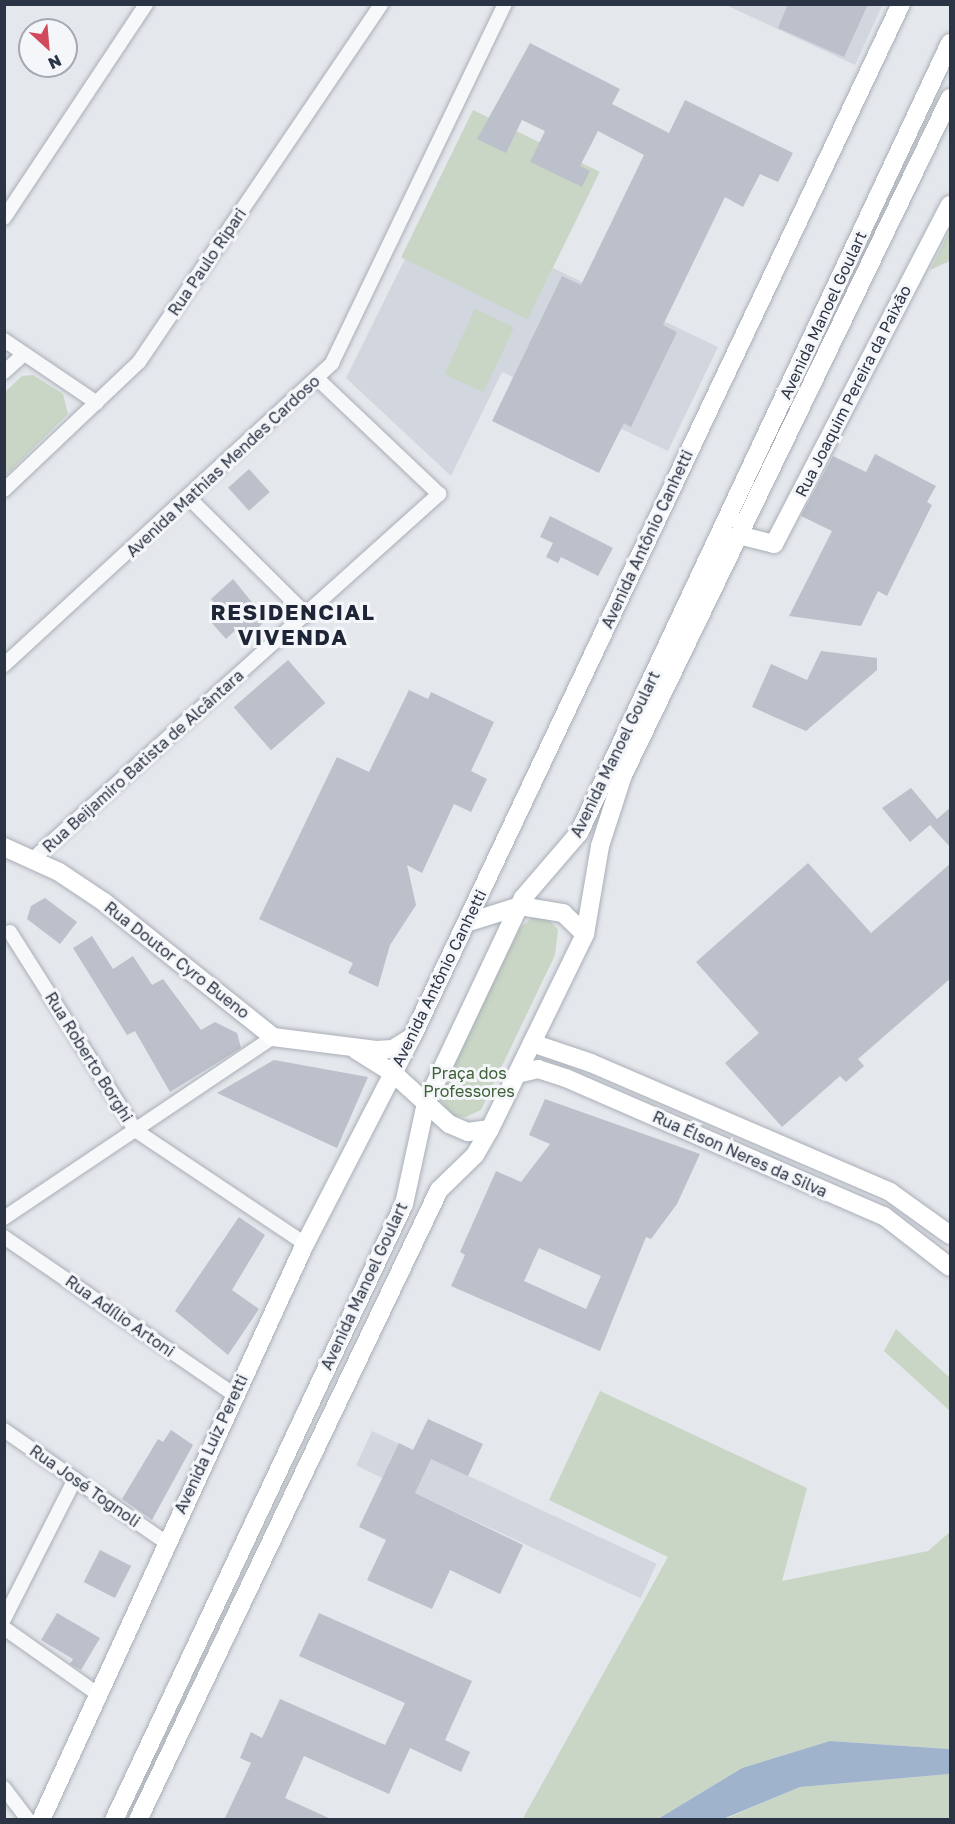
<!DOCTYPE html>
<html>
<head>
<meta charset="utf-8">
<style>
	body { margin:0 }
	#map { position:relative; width:955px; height:1824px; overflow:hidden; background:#e4e7ec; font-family:"Golos Text",sans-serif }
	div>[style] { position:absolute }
	.built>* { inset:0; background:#d2d6de; transform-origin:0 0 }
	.green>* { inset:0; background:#c9d6c5; transform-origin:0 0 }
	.water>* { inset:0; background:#9fb4cc }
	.building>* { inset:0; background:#bbc0ca; transform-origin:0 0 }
	.roads { filter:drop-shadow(0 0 2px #a9aeb7) drop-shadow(0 0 2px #a9aeb7) }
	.street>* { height:14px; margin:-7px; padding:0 7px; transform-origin:7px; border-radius:7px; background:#f7f8fa }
	.secondary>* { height:18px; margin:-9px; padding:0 9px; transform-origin:9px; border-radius:9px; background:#fff }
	span { translate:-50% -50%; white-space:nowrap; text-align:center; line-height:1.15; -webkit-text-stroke:6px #f4f6f9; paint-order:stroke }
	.street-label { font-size:16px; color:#2b3445 }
	.park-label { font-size:16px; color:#3f6138 }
	.district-label { font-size:22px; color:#1d2536; font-weight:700; letter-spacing:1.5px }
	.frame { position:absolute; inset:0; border:6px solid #2b3445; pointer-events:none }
	.north { position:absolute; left:18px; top:18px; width:60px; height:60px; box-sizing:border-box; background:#f4f6f9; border:2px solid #a4a8b1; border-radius:50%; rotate:154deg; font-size:16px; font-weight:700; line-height:24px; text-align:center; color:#2b3445 }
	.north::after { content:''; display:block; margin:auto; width:21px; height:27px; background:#d1495b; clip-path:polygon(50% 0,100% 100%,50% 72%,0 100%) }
</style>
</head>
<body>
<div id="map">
	<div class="built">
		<div style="clip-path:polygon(883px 4px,855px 65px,726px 5px)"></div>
		<div style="clip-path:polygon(405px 259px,528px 318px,553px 268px,718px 347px,668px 451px,502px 372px,451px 476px,346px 378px)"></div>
		<div style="left:372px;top:1431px;width:314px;height:38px;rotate:25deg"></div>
	</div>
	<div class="green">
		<div style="left:473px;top:110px;width:141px;height:164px;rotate:26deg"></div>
		<div style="clip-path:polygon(950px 230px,950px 261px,930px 270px)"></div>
		<div style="left:475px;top:309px;width:43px;height:72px;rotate:25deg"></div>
		<div style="clip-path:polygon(33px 375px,63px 394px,68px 414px,5px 476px,5px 392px,22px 376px)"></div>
		<div style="clip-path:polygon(532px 918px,549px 919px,558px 930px,555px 955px,481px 1110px,466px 1117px,452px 1116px,440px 1100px,442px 1084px,520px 928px)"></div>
		<div style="clip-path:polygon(896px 1329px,950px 1378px,950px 1411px,884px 1351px)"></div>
		<div style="clip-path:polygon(600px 1391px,807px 1488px,782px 1581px,928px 1551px,950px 1532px,950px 1749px,830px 1741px,742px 1768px,658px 1819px,522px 1820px,668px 1557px,549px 1500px)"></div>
		<div style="clip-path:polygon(950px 1774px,950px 1819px,723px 1820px,799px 1787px)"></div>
	</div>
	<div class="water">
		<div style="clip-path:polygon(830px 1741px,950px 1749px,950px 1774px,800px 1787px,723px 1819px,658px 1819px,742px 1768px)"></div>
	</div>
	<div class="building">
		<div style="clip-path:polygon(788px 4px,868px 4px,844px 57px,778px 28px)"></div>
		<div style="clip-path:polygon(530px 43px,620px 89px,612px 104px,669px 133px,685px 100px,793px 153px,778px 182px,760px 174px,743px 207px,725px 197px,663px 325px,677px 332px,631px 427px,624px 423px,599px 473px,492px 421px,562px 276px,581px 285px,644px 155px,598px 131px,580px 166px,590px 171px,582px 187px,530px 162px,545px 131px,522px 120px,506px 153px,477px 139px)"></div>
		<div style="clip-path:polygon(875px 454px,936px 486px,927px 502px,932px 505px,887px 596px,878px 591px,861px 626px,789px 616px,832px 531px,801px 516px,833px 456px,866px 472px)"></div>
		<div style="left:249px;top:469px;width:31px;height:28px;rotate:48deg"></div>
		<div style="clip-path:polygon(550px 516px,613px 548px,598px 576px,561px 557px,558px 563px,546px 557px,553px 543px,540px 537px)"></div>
		<div style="clip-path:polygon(233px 579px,259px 611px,262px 624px,247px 638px,238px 628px,226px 639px,210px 621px,220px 609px,211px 599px)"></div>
		<div style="clip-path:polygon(821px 651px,877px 658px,877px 670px,806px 731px,752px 707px,771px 664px,807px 680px)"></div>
		<div style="left:288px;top:660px;width:57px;height:72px;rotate:49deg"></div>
		<div style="clip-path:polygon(409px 690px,428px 699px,431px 692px,494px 722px,471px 771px,487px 779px,471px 812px,454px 804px,422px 873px,407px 865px,416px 905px,390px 945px,378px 987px,348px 973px,353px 963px,259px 919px,337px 757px,369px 772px)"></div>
		<div style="clip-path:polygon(911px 788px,937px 819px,951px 807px,951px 848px,930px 825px,910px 842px,882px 808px)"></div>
		<div style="clip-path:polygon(808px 863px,871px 933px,951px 863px,951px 978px,858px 1059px,864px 1066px,846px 1082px,840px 1076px,782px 1127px,725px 1063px,759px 1033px,696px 962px)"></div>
		<div style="clip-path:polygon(45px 898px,77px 922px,60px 944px,27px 919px,31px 906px)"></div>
		<div style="clip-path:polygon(92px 936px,113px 969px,133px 956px,152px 985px,163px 979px,201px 1030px,215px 1022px,237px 1033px,241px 1048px,170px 1092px,135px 1031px,127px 1035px,73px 948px)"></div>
		<div style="clip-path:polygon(274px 1060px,368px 1077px,337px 1148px,217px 1093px)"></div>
		<div style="clip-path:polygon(evenodd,545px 1099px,700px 1154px,677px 1204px,651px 1239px,646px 1237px,600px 1351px,451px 1286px,465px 1255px,460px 1252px,496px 1171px,521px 1182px,550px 1144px,529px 1135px,545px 1099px,539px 1248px,601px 1276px,586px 1309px,524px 1281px,539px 1248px)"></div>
		<div style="clip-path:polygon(239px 1217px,265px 1235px,232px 1290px,259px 1309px,228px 1355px,175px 1311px)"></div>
		<div style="clip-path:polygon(428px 1419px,483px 1444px,468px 1476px,431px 1459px,415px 1493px,523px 1545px,500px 1594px,450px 1570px,432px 1609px,367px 1580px,386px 1540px,359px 1527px,399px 1443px,413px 1450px)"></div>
		<div style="clip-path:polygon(171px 1430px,193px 1445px,152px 1520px,122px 1499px,158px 1439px,163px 1442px)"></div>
		<div style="left:100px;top:1550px;width:35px;height:36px;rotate:27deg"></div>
		<div style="clip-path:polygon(57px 1613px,100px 1638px,81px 1670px,70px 1664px,73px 1659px,41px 1640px)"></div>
		<div style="clip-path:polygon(319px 1613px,472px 1681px,445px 1740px,470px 1752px,461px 1772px,410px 1748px,389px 1794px,304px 1756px,285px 1798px,333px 1820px,224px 1820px,251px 1763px,240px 1758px,251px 1732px,262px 1738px,280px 1699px,385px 1745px,405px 1703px,299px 1656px)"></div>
	</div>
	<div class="roads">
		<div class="street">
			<div style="left:4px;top:218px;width:257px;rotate:-56.4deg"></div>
			<div style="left:4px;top:340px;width:112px;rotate:34.1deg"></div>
			<div style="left:4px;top:372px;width:27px;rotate:-42deg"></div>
			<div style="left:4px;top:490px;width:186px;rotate:-43.5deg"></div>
			<div style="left:139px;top:362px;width:432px;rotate:-55.9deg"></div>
			<div style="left:189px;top:498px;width:166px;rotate:44.8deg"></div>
			<div style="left:4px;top:665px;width:446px;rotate:-42.6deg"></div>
			<div style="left:332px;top:363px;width:399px;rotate:-64.3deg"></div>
			<div style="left:34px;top:858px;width:545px;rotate:-41.95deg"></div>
			<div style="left:439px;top:494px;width:167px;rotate:-136.5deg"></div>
			<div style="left:10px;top:932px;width:234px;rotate:57.7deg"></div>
			<div style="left:135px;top:1130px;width:205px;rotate:33.8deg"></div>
			<div style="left:4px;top:1218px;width:324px;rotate:-33.9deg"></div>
			<div style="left:4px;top:1237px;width:280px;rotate:34.4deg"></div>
			<div style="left:4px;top:1430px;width:196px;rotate:34.8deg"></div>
			<div style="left:4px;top:1619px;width:157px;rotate:-63.1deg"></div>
			<div style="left:4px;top:1628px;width:113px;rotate:35.2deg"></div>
			<div style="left:4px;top:1788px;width:40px;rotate:53deg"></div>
		</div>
		<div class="secondary">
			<div style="left:738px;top:535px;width:37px;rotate:14deg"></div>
			<div style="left:774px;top:544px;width:382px;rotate:-62.6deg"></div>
			<div style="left:4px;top:847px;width:60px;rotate:24.4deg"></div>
			<div style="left:59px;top:872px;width:54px;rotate:33.7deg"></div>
			<div style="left:104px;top:902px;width:216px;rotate:38.6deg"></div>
			<div style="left:273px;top:1037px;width:104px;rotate:7.2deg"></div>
			<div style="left:376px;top:1050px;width:17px;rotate:-3deg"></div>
			<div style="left:393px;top:1049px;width:22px;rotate:-32deg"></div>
			<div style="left:466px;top:923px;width:57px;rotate:-17.5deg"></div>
			<div style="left:520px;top:906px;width:44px;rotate:9.2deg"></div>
			<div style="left:563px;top:913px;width:30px;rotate:44deg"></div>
			<div style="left:532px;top:1043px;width:62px;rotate:18.7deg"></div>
			<div style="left:591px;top:1063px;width:326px;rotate:23.3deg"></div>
			<div style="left:890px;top:1192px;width:74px;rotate:35.6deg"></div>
			<div style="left:356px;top:1050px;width:44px;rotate:31.9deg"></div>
			<div style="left:393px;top:1073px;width:76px;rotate:42.3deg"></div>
			<div style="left:449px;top:1124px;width:21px;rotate:23deg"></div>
			<div style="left:468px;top:1132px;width:22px;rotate:-8deg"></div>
			<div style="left:517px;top:1074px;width:22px;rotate:-13deg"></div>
			<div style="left:538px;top:1069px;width:29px;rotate:18deg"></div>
			<div style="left:566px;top:1078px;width:347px;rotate:23.5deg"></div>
			<div style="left:884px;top:1216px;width:83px;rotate:37.7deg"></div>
			<div style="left:41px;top:1820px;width:634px;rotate:-65.38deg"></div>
			<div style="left:305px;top:1244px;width:233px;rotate:-62.7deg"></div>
			<div style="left:412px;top:1037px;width:1143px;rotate:-64.67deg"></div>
			<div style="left:114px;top:1820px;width:681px;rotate:-64.79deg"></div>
			<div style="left:404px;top:1204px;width:103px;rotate:-77.7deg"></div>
			<div style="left:426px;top:1103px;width:227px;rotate:-64.7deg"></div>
			<div style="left:523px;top:898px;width:86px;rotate:-49.3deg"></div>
			<div style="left:579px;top:833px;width:873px;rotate:-64.84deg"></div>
			<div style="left:138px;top:1820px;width:698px;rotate:-64.46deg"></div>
			<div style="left:439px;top:1190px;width:50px;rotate:-44.2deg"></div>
			<div style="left:475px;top:1155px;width:30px;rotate:-60deg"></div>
			<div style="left:490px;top:1129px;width:217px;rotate:-64deg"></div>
			<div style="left:585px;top:934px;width:89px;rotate:-80.3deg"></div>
			<div style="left:600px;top:846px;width:75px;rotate:-72.1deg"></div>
			<div style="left:623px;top:775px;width:752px;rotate:-64.22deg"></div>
		</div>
	</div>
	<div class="street-label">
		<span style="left:207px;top:262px;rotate:-56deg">Rua Paulo Ripari</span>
		<span style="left:823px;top:315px;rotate:-65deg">Avenida Manoel Goulart</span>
		<span style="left:853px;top:391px;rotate:-63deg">Rua Joaquim Pereira da Paixão</span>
		<span style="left:223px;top:466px;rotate:-43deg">Avenida Mathias Mendes Cardoso</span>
		<span style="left:647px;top:539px;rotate:-65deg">Avenida Antônio Canhetti</span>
		<span style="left:615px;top:754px;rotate:-64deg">Avenida Manoel Goulart</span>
		<span style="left:143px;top:761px;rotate:-42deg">Rua Beijamiro Batista de Alcântara</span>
		<span style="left:177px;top:960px;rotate:38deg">Rua Doutor Cyro Bueno</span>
		<span style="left:439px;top:978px;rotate:-64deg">Avenida Antônio Canhetti</span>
		<span style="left:89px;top:1057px;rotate:58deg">Rua Roberto Borghi</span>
		<span style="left:740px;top:1154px;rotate:24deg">Rua Élson Neres da Silva</span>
		<span style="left:364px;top:1286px;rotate:-65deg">Avenida Manoel Goulart</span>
		<span style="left:120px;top:1316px;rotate:35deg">Rua Adílio Artoni</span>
		<span style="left:211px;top:1444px;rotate:-65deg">Avenida Luiz Peretti</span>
		<span style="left:85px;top:1486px;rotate:35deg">Rua José Tognoli</span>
	</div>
	<div class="park-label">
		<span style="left:469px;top:1082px">Praça dos<br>Professores</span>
	</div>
	<div class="district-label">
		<span style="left:293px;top:624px">RESIDENCIAL<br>VIVENDA</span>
	</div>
	<div class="frame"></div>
	<div class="north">N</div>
</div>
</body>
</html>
